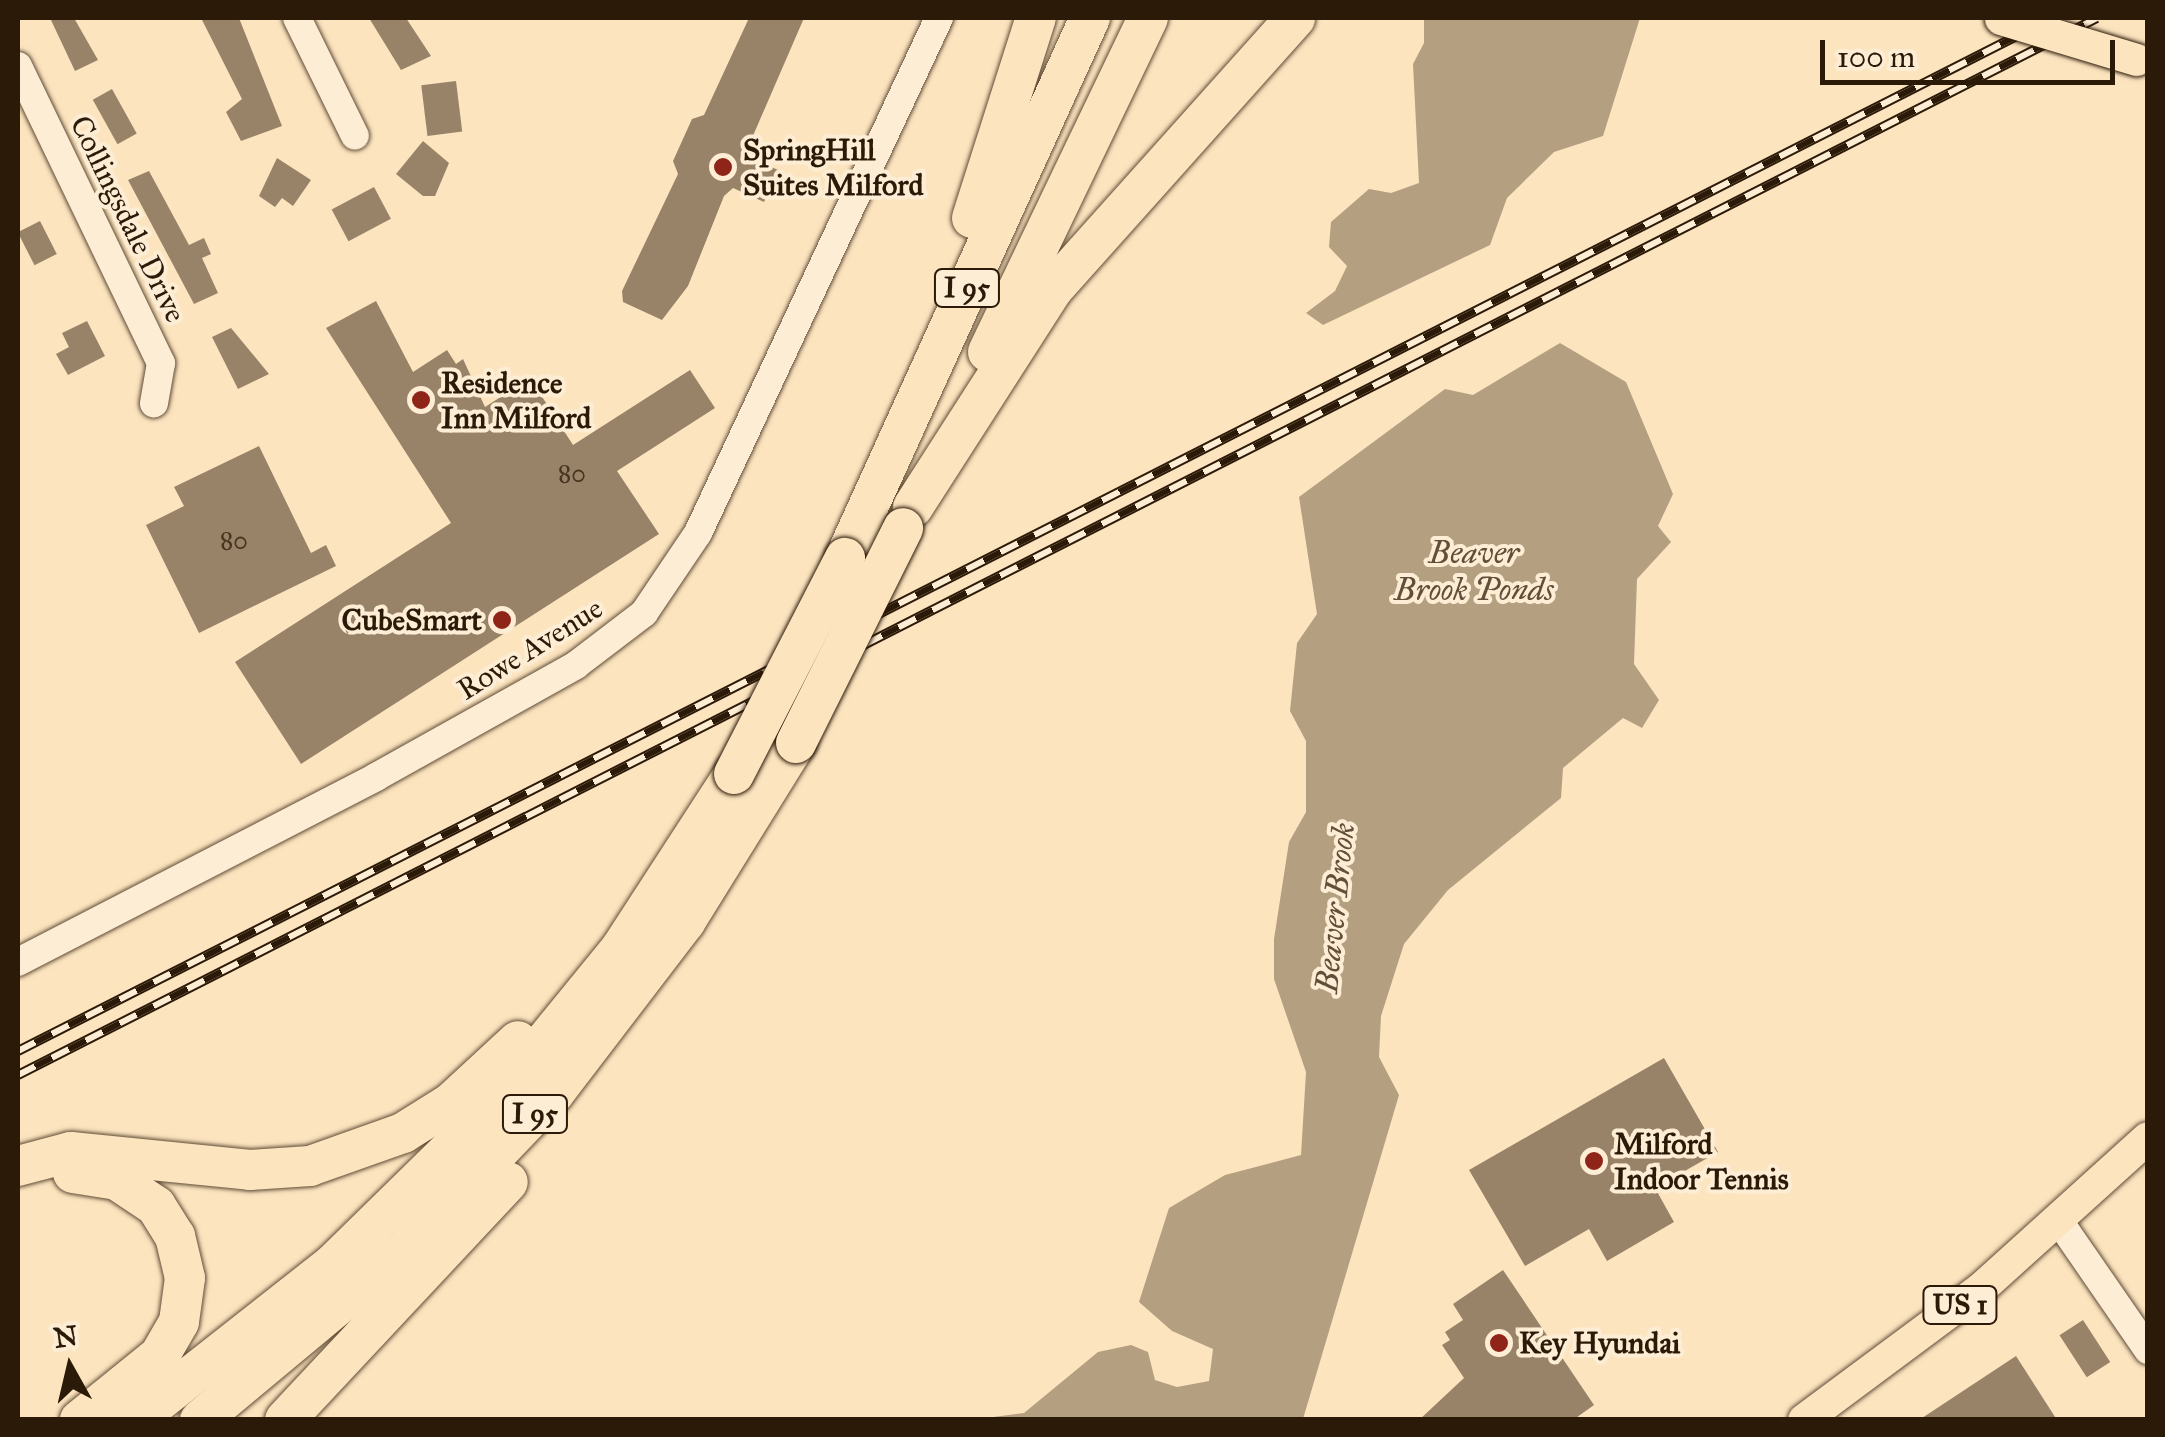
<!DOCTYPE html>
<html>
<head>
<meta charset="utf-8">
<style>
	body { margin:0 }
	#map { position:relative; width:2165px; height:1437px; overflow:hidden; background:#fce4bf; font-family:"IM FELL Great Primer",serif }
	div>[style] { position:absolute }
	.water>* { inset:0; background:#b59f81 }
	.building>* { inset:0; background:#988368; transform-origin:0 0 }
	.roads { filter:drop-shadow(0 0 2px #604c36) drop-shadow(0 0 2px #604c36) }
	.minor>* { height:28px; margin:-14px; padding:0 14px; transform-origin:14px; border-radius:14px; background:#fdedd5 }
	.major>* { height:32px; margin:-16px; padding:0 16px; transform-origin:16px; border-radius:16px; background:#fce4bf }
	.highway>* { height:40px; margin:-20px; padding:0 20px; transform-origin:20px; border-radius:20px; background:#fce4bf }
	.rail>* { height:10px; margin-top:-5px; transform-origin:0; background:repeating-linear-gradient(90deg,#fdedd5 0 19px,#2c1a09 0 38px); box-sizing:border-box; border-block:2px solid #2c1a09 }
	.bridges { filter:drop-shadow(0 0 2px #2c1a09) drop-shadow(0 0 2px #2c1a09) }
	.major-bridge>* { height:32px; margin:-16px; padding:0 16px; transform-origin:16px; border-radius:16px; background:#fce4bf }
	.highway-bridge>* { height:40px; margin:-20px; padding:0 20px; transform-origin:20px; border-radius:20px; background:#fce4bf }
	.dots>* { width:28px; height:28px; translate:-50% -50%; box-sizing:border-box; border:5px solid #fdedd5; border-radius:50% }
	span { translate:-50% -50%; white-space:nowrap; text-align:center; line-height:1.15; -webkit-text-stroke:8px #fdedd5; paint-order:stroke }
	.number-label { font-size:25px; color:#473421 }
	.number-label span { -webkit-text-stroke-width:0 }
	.shield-label span { padding:2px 8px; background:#fdedd5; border:2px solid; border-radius:8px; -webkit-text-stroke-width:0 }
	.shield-label { font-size:28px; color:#2c1a09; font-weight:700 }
	.poi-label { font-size:30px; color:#2c1a09; font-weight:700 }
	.left { translate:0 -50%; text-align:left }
	.right { translate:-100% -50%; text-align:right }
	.street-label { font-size:30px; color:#2c1a09 }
	.water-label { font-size:32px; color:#634f39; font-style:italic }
	.frame { position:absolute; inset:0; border:20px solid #2c1a09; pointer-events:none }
	.north { position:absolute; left:20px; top:1317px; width:100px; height:100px; -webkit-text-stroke:8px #fdedd5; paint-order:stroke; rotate:352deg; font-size:28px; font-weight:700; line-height:40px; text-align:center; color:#2c1a09 }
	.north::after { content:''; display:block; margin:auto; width:35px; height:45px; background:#2c1a09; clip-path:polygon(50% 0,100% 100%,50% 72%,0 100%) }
	.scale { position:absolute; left:1820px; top:40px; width:295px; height:45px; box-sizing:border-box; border:5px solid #2c1a09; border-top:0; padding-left:12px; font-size:30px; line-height:35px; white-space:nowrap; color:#2c1a09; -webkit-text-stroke:8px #fdedd5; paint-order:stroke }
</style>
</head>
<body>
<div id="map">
	<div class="water">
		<div style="clip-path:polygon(1424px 18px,1640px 18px,1603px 136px,1554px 152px,1507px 198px,1490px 245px,1323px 325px,1306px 313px,1335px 291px,1347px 266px,1329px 247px,1331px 222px,1369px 189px,1391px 193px,1419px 183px,1413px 64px,1424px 43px)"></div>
		<div style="clip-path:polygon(1560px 343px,1626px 382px,1673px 494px,1658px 526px,1671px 542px,1637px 579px,1634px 664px,1659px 700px,1642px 728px,1623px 718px,1563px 768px,1561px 798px,1448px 890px,1404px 944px,1381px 1016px,1379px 1057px,1399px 1095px,1303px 1419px,978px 1419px,1024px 1413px,1098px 1352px,1131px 1345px,1148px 1352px,1155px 1380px,1177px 1387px,1209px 1381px,1213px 1349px,1172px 1331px,1139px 1302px,1169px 1208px,1225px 1175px,1301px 1155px,1306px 1072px,1274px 979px,1274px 939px,1289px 842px,1306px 812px,1306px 741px,1290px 711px,1297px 643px,1317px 614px,1299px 497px,1445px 389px,1473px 395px)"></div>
	</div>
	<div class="building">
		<div style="clip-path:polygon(50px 18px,74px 18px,98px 60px,75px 71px)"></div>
		<div style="clip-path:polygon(201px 18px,239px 18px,282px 126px,241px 141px,226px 112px,242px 99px)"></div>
		<div style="clip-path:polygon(369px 18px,406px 18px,431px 56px,401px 70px)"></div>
		<div style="clip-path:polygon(749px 18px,804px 18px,749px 145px,758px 150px,754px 159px,778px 170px,764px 202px,733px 188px,724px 196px,688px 286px,662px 320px,623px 302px,622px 291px,678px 174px,673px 161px,692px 119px,704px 115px)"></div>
		<div style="left:456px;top:81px;width:51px;height:35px;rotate:83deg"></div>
		<div style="left:112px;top:89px;width:51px;height:22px;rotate:61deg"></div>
		<div style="clip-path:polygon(423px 141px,449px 163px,435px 196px,423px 196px,396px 174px)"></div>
		<div style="clip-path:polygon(277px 158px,311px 180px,293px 206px,282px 198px,275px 207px,259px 196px)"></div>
		<div style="clip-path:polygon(149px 171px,189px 245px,204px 238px,211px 254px,202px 258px,218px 293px,194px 304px,128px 180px)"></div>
		<div style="left:374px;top:187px;width:36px;height:48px;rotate:62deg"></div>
		<div style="left:40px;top:221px;width:37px;height:25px;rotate:63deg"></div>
		<div style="clip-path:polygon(376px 301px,413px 372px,447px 350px,456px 364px,463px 359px,485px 407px,530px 378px,573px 445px,690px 370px,715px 408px,617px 471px,659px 534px,301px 764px,235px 662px,451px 523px,326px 328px)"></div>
		<div style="clip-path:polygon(87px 321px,105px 356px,68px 375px,56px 354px,69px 347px,62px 333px)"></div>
		<div style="clip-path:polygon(231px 328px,269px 374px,238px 389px,212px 337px)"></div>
		<div style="clip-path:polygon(259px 446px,311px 553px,326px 545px,336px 566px,199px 633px,146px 525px,184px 506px,174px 487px)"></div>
		<div style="clip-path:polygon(1664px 1058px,1718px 1152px,1655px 1188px,1674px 1222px,1607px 1261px,1589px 1229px,1525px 1266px,1469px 1170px)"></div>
		<div style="clip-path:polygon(1503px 1270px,1594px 1405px,1573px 1420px,1419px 1420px,1464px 1378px,1442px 1345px,1450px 1340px,1445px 1332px,1463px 1320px,1453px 1304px)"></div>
		<div style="left:2083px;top:1320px;width:50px;height:28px;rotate:57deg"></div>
		<div style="clip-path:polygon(2016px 1356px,2057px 1420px,1919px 1420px)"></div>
	</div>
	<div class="roads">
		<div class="minor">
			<div style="left:297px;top:18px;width:131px;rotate:63.8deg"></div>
			<div style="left:18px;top:66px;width:330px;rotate:64.3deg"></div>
			<div style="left:161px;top:363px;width:41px;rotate:99.9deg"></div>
			<div style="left:18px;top:962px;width:403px;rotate:-27.3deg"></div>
			<div style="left:376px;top:777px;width:229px;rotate:-29.2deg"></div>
			<div style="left:576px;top:665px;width:86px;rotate:-37.4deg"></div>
			<div style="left:644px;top:613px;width:97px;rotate:-56deg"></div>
			<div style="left:698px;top:533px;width:569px;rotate:-64.92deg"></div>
			<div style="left:2059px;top:1221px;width:157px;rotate:55.4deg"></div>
		</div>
		<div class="major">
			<div style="left:1804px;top:1420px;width:223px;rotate:-36.6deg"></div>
			<div style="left:1983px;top:1287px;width:222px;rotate:-42.1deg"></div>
		</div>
		<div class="highway">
			<div style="left:972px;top:218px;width:210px;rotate:-72.3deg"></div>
			<div style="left:988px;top:352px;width:370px;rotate:-64.4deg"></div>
			<div style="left:913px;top:507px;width:259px;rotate:-57.3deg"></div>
			<div style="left:1053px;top:289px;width:363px;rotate:-48.2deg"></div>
			<div style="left:845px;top:558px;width:593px;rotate:-65.6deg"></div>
			<div style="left:18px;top:1166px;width:55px;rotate:-14.8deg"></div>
			<div style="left:71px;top:1152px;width:180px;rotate:5.7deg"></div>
			<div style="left:250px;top:1170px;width:60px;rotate:-3.8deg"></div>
			<div style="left:310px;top:1166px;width:99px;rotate:-19.5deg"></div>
			<div style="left:403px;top:1133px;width:57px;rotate:-32deg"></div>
			<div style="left:451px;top:1103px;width:91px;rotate:-42.8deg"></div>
			<div style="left:73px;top:1173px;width:45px;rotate:9deg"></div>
			<div style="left:117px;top:1180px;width:47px;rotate:33.7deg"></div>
			<div style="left:156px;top:1206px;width:36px;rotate:58deg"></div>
			<div style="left:175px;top:1236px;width:43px;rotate:76.6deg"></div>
			<div style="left:185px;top:1278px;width:44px;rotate:97.8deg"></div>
			<div style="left:179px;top:1322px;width:39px;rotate:120deg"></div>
			<div style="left:159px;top:1356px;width:102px;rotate:141deg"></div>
			<div style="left:135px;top:1420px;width:251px;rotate:-38.2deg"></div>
			<div style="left:332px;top:1265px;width:214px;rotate:-44.4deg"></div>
			<div style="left:485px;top:1115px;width:215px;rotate:-50.8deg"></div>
			<div style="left:621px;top:948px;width:207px;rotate:-57deg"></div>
			<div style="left:200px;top:1420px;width:267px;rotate:-39.8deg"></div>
			<div style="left:405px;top:1249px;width:217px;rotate:-46.3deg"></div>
			<div style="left:555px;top:1092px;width:214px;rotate:-52.6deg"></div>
			<div style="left:685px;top:922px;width:211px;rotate:-58.2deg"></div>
			<div style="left:285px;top:1420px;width:326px;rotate:-46.9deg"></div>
		</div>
	</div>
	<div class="rail">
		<div style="left:18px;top:1051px;width:2281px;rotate:-26.92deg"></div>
		<div style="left:18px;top:1075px;width:2332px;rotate:-26.95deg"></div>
	</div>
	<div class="bridges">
		<div class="major-bridge">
			<div style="left:2001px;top:19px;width:142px;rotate:16.8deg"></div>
		</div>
		<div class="highway-bridge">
			<div style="left:796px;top:743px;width:240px;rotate:-63.5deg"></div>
			<div style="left:734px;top:774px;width:243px;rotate:-62.8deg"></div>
		</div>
	</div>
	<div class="dots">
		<div style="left:723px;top:167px;background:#8f2418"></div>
		<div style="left:421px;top:400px;background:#8f2418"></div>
		<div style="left:502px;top:620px;background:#8f2418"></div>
		<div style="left:1594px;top:1161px;background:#8f2418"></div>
		<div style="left:1499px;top:1343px;background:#8f2418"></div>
	</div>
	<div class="number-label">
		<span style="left:572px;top:474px">80</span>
		<span style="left:234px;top:541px">80</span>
	</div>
	<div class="shield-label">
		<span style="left:967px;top:288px">I 95</span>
		<span style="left:535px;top:1114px">I 95</span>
		<span style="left:1960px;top:1305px">US 1</span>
	</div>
	<div class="poi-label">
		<span class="left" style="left:743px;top:167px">SpringHill<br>Suites Milford</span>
		<span class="left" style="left:441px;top:400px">Residence<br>Inn Milford</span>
		<span class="right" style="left:482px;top:620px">CubeSmart</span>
		<span class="left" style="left:1614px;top:1161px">Milford<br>Indoor Tennis</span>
		<span class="left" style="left:1519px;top:1343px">Key Hyundai</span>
	</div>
	<div class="street-label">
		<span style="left:128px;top:219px;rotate:64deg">Collingsdale Drive</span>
		<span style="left:530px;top:649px;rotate:-32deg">Rowe Avenue</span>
	</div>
	<div class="water-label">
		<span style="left:1474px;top:572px">Beaver<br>Brook Ponds</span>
		<span style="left:1336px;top:908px;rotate:-84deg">Beaver Brook</span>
	</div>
	<div class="frame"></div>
	<div class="north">N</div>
	<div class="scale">100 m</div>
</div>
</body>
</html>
